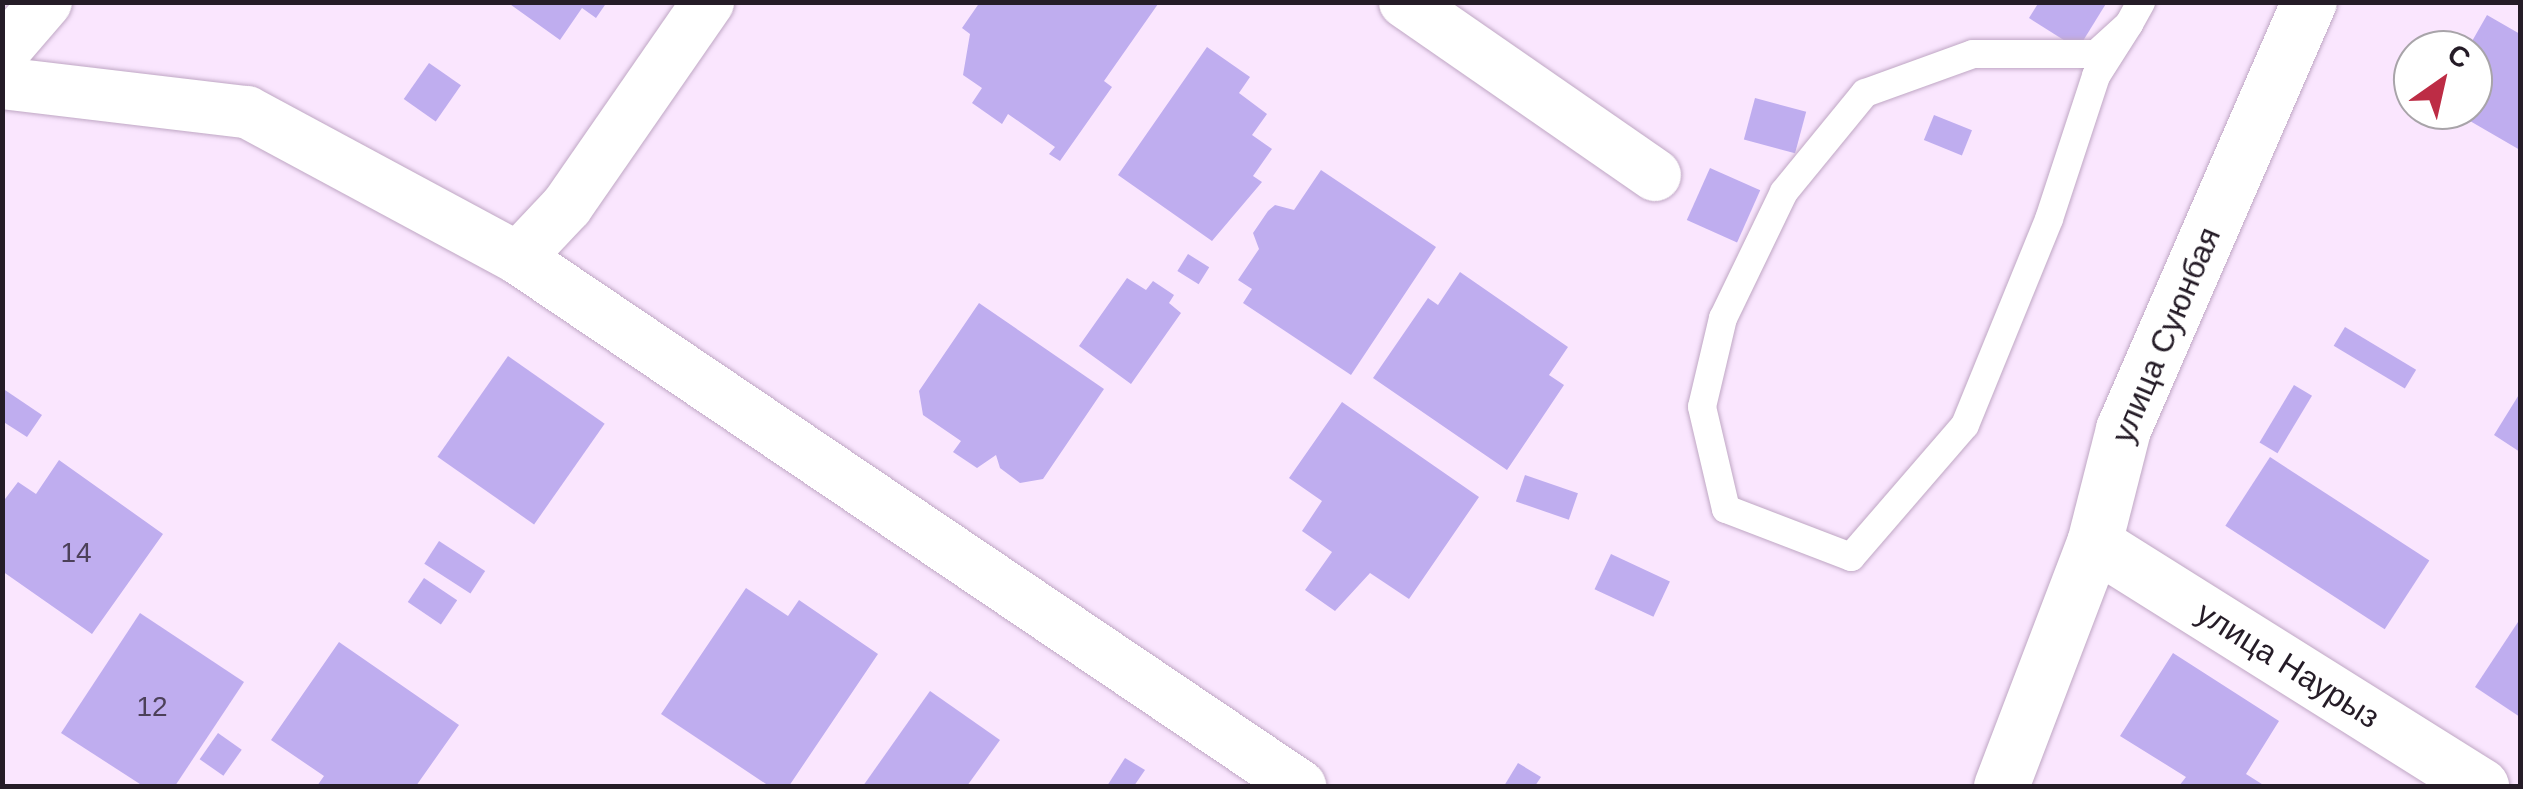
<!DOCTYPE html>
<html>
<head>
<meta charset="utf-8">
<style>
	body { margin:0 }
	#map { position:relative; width:2523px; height:789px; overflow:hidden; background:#fae6fe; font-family:Helvetica,sans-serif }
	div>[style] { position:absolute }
	.building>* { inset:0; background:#bfadef; transform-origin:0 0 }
	.roads { filter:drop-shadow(0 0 2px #bfa7c4) drop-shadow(0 0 2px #bfa7c4) }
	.service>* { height:28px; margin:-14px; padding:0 14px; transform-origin:14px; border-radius:14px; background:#fff }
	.minor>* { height:52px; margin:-26px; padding:0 26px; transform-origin:26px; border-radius:26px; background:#fff }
	.tertiary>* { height:55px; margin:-27.5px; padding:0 27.5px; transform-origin:27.5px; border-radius:27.5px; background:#fff }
	.secondary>* { height:55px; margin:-27.5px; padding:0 27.5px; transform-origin:27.5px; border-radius:27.5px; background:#fff }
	span { translate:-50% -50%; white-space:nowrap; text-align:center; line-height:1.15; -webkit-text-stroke:9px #fff; paint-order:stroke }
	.number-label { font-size:28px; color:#4c4059 }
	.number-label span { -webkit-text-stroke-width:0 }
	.street-label { font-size:32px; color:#251c27 }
	.frame { position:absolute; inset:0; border:5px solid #251c27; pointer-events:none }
	.north { position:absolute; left:2393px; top:30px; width:100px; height:100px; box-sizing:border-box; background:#fff; border:2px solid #a8a4a9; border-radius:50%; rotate:34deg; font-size:28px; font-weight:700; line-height:40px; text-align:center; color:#251c27 }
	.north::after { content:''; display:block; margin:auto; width:35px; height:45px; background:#bd2c45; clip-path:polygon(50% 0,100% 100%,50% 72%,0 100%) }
</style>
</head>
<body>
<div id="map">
	<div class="building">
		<div style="clip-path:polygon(507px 2px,607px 2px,596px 18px,582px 8px,560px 40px)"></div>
		<div style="clip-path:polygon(980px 2px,1155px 2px,1158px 4px,1104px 81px,1112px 87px,1060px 161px,1049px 154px,1055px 147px,1008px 114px,1002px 124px,972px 103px,982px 88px,963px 75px,970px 34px,962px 28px)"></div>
		<div style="clip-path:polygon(2039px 2px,2107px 2px,2078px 49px,2029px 18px)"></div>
		<div style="clip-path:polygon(2487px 15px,2520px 34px,2520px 150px,2451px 110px,2473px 110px,2473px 50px,2467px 50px)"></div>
		<div style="clip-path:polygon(1207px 47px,1250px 77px,1239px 93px,1267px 114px,1252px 135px,1272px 149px,1253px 176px,1262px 182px,1212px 241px,1118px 175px)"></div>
		<div style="left:429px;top:63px;width:39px;height:44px;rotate:35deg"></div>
		<div style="left:1755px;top:98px;width:53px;height:43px;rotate:15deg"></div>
		<div style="left:1934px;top:115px;width:41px;height:27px;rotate:22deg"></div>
		<div style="left:1710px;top:168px;width:55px;height:57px;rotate:24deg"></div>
		<div style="clip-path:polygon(1321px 170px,1436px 247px,1351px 375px,1243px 303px,1252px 289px,1238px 280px,1259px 249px,1253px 233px,1268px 211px,1275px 205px,1294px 210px)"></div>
		<div style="left:1188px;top:254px;width:25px;height:20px;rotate:32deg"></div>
		<div style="clip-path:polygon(1460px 272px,1568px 347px,1549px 375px,1564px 385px,1507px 470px,1373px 378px,1428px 298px,1438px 305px)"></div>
		<div style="clip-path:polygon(1127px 278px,1146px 290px,1153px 281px,1174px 295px,1169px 303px,1181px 313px,1131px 384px,1079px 346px)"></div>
		<div style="clip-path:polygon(979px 303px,1104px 389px,1043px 479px,1020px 483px,1000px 468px,996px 455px,977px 468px,953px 452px,961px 441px,923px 415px,919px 391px)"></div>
		<div style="left:2345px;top:327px;width:83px;height:22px;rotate:31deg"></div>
		<div style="left:508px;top:356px;width:118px;height:123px;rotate:35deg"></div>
		<div style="left:2294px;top:385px;width:21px;height:67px;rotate:31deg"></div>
		<div style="clip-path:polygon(2px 388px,42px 415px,27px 437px,2px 421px)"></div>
		<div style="clip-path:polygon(2520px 393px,2520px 452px,2494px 435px)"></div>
		<div style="clip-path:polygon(1342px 402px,1479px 497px,1409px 599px,1370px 573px,1335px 611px,1305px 590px,1332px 552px,1302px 531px,1322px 501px,1289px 478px)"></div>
		<div style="left:2270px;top:457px;width:190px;height:82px;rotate:33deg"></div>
		<div style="clip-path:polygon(59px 460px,163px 534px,92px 634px,2px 571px,2px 503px,18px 482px,36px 494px)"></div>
		<div style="left:1525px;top:475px;width:56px;height:28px;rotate:19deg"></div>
		<div style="left:439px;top:541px;width:55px;height:27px;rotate:33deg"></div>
		<div style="left:1611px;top:554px;width:65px;height:39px;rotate:25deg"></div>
		<div style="left:424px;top:578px;width:40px;height:29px;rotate:34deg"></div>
		<div style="clip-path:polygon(746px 588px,788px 616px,799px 600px,878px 654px,789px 786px,769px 786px,661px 714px)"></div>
		<div style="clip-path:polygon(140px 613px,244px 682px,175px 786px,143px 786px,61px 733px)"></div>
		<div style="clip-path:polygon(2518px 622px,2520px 623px,2520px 717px,2475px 687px)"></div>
		<div style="clip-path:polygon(339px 642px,459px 725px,416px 786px,317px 786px,324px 776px,271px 740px)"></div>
		<div style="clip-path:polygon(2173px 653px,2279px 721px,2246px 774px,2265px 786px,2179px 786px,2186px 777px,2120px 736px)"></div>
		<div style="clip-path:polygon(930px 691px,1000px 740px,967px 786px,863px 786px)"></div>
		<div style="left:218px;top:733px;width:29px;height:32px;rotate:35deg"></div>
		<div style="clip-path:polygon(1125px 758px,1145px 770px,1134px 786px,1107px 786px)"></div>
		<div style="clip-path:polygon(1518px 763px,1541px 777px,1535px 786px,1504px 786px)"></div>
	</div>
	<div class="roads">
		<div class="service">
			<div style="left:2129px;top:24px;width:45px;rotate:137.7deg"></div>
			<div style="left:2096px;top:54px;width:123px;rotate:180deg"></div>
			<div style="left:1973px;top:54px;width:115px;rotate:160.1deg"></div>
			<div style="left:1865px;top:93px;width:128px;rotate:129.3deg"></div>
			<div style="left:1784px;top:192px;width:140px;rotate:115.8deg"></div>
			<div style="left:1723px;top:318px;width:91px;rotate:103.3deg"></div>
			<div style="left:1702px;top:407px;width:105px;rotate:76.8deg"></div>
			<div style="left:1726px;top:509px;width:134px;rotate:21deg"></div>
			<div style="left:1851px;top:557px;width:174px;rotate:-49.2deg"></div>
			<div style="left:1965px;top:425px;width:222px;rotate:-67.8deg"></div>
			<div style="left:2049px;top:219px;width:151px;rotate:-71.8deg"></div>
			<div style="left:2096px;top:76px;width:62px;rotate:-57.6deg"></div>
			<div style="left:2129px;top:24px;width:25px;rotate:-61deg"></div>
		</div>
		<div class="minor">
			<div style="left:1405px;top:2px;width:304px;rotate:34.7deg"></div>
			<div style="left:2px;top:53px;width:67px;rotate:-49.2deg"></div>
			<div style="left:2px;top:83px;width:247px;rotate:6.8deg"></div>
			<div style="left:247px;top:112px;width:308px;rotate:28.3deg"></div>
			<div style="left:518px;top:258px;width:944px;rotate:34.03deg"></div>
			<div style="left:518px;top:258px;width:71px;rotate:-46.7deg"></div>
			<div style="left:567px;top:206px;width:248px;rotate:-55.3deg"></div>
		</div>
		<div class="tertiary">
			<div style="left:2094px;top:543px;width:457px;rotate:32.1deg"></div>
		</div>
		<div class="secondary">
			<div style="left:2001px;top:786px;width:260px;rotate:-69.1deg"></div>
			<div style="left:2094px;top:543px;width:118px;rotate:-75.7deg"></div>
			<div style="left:2123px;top:429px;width:466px;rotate:-66.5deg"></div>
		</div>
	</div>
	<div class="number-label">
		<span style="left:76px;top:553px">14</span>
		<span style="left:152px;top:707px">12</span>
	</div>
	<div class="street-label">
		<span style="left:2166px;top:335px;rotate:-67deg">улица Суюнбая</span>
		<span style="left:2288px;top:665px;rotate:32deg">улица Наурыз</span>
	</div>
	<div class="frame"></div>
	<div class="north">С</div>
</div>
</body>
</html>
